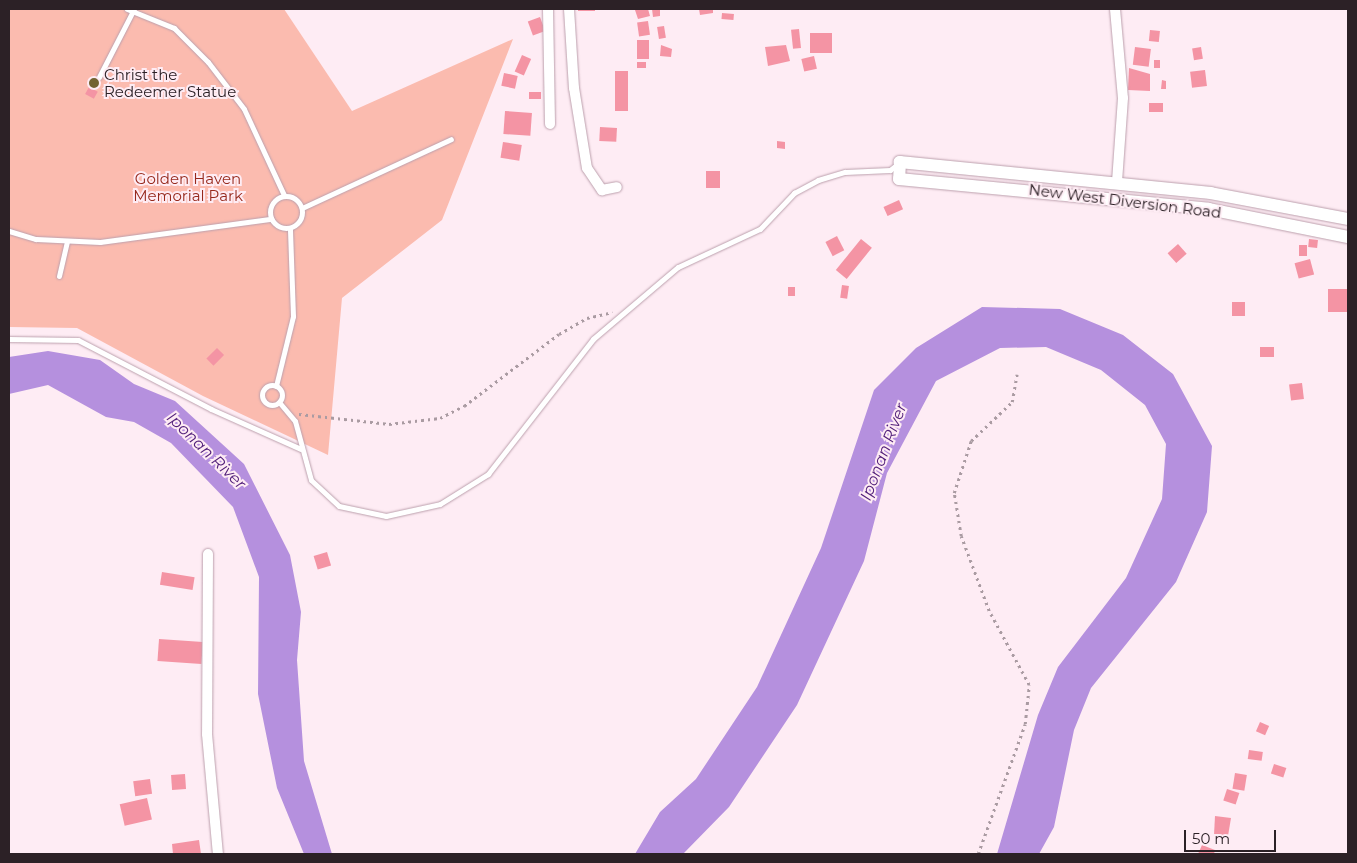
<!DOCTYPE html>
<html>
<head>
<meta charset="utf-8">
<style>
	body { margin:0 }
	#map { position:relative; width:1357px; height:863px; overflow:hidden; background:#feecf4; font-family:Montserrat,sans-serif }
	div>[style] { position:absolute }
	.green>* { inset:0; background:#fbbbaf }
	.water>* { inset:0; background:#b590de }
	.building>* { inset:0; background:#f494a4; transform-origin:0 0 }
	.path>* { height:2.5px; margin-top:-1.25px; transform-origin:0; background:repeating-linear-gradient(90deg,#aa9ba2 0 2.5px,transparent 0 6.5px) }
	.roads { filter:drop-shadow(0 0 1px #bca0ad) drop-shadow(0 0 1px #bca0ad) }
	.service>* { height:5px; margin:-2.5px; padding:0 2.5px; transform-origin:2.5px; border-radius:2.5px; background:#fff }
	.service>.ring { margin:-2.5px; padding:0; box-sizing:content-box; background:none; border:5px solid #fff; border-radius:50% }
	.minor>* { height:10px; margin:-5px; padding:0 5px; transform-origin:5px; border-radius:5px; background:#fff }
	.tertiary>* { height:12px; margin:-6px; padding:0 6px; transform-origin:6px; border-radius:6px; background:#fff }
	.dots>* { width:14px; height:14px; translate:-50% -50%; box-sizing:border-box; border:2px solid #feecf4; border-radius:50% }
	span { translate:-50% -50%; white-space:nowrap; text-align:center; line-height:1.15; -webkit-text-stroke:4px #feecf4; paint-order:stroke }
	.poi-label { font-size:15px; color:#2c2126 }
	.left { translate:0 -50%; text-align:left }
	.park-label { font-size:15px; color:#96291c }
	.street-label { font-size:15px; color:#2c2126 }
	.water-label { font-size:16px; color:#52207a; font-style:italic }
	.frame { position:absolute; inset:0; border:10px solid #2c2126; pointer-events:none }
	.scale { position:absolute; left:1184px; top:830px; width:92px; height:22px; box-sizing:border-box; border:2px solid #2c2126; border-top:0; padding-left:6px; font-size:15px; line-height:18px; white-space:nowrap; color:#2c2126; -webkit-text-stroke:4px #feecf4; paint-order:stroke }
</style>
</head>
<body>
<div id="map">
	<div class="green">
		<div style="clip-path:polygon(9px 9px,284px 9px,352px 111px,513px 39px,442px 220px,342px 298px,328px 455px,203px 396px,77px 328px,9px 327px)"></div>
	</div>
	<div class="water">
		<div style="clip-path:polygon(982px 307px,1060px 309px,1123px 335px,1173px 374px,1212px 446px,1207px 512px,1176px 582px,1091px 688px,1074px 730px,1054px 827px,1039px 854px,997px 854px,1038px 715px,1058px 667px,1126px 578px,1162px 499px,1166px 444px,1145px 405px,1101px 370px,1046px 347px,1000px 348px,936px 381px,887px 473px,864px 561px,797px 705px,729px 807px,683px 854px,635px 854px,660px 812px,696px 779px,757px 687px,821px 548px,874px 390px,916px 348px)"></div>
		<div style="clip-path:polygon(48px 351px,100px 360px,134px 384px,175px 401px,244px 464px,290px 555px,301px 612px,297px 660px,304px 761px,332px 854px,304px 854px,277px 788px,258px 694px,259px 577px,233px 507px,171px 443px,134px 422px,106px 417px,48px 385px,9px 394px,9px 357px)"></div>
	</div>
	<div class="building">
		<div style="left:578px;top:9px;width:17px;height:2px"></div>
		<div style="clip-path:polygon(648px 9px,650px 16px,638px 19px,635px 10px)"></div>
		<div style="clip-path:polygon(652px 9px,660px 9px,660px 16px,653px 17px)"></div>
		<div style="clip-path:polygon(699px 9px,713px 9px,713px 13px,700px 15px)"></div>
		<div style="left:722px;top:13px;width:12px;height:6px;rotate:5deg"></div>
		<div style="left:540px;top:17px;width:15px;height:13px;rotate:70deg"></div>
		<div style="left:648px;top:21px;width:14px;height:11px;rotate:82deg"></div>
		<div style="left:664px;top:26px;width:12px;height:7px;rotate:81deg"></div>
		<div style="left:799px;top:29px;width:19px;height:8px;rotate:84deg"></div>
		<div style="left:1150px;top:30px;width:10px;height:11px;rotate:6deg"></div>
		<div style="left:810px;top:33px;width:22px;height:20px"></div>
		<div style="left:637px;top:40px;width:12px;height:19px"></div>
		<div style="clip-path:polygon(661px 45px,672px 49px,671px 57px,660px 56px)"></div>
		<div style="clip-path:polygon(786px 45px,790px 61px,768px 66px,765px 47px)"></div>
		<div style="left:1135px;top:47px;width:16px;height:18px;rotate:7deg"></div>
		<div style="left:1201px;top:47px;width:12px;height:9px;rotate:81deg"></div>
		<div style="left:522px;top:55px;width:10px;height:18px;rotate:24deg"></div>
		<div style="left:814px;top:56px;width:13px;height:13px;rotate:77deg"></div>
		<div style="left:1154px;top:60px;width:6px;height:8px"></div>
		<div style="left:637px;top:62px;width:9px;height:6px"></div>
		<div style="clip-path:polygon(1129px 68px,1150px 74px,1150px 91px,1128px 90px)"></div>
		<div style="left:1205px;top:70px;width:16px;height:15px;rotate:83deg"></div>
		<div style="left:615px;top:71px;width:13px;height:40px"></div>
		<div style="left:504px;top:73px;width:14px;height:13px;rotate:12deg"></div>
		<div style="clip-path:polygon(1162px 80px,1166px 81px,1166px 89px,1161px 89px)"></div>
		<div style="left:89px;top:87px;width:10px;height:8px;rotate:29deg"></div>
		<div style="left:529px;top:92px;width:12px;height:7px"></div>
		<div style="left:1149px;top:103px;width:14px;height:9px"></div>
		<div style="left:505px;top:111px;width:27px;height:23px;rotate:4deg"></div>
		<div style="left:600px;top:127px;width:17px;height:14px;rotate:3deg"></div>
		<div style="clip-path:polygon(777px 141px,785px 142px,785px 149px,777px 148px)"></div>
		<div style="left:503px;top:142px;width:19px;height:16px;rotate:9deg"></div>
		<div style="left:706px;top:171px;width:14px;height:17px"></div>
		<div style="left:899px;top:200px;width:10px;height:17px;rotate:66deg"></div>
		<div style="left:837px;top:236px;width:16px;height:13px;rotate:63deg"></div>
		<div style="left:861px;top:239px;width:14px;height:40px;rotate:39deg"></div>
		<div style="left:1309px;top:239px;width:9px;height:8px;rotate:6deg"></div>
		<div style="left:1178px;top:244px;width:13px;height:14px;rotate:48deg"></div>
		<div style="left:1299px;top:245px;width:8px;height:11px"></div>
		<div style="left:1310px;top:259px;width:16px;height:16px;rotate:75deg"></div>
		<div style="left:842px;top:285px;width:7px;height:13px;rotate:8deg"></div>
		<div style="left:788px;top:287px;width:7px;height:9px"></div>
		<div style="left:1328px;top:289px;width:20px;height:23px"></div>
		<div style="left:1232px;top:302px;width:13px;height:14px"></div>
		<div style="left:1260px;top:347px;width:14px;height:10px"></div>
		<div style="left:217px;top:348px;width:10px;height:15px;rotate:45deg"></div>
		<div style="left:1302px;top:383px;width:16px;height:13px;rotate:83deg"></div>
		<div style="left:327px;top:552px;width:14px;height:14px;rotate:73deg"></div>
		<div style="left:162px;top:572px;width:33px;height:13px;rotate:9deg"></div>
		<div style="left:159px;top:639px;width:44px;height:22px;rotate:4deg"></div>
		<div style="left:1260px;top:722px;width:10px;height:10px;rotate:24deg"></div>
		<div style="left:1249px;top:750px;width:14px;height:9px;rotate:8deg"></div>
		<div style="left:1274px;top:764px;width:13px;height:10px;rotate:18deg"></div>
		<div style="left:1235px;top:773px;width:12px;height:16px;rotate:9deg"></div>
		<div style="left:185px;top:774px;width:15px;height:14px;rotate:86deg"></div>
		<div style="left:150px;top:779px;width:15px;height:17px;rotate:82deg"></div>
		<div style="left:1227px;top:789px;width:13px;height:12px;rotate:18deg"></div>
		<div style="left:147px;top:798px;width:22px;height:28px;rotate:77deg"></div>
		<div style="clip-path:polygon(1215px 816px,1231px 818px,1228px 836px,1214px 835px)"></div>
		<div style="clip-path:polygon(199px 840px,201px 854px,173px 854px,172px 844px)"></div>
		<div style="clip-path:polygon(1202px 845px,1215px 850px,1214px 854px,1198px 854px)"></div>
	</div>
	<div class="path">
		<div style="left:299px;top:414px;width:91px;rotate:6.3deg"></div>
		<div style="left:389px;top:424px;width:51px;rotate:-6.7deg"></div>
		<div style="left:440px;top:418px;width:27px;rotate:-27deg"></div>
		<div style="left:464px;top:406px;width:119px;rotate:-37.2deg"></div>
		<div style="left:559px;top:334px;width:32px;rotate:-30deg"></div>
		<div style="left:587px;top:318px;width:26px;rotate:-13deg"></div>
		<div style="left:978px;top:854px;width:138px;rotate:-70.1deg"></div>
		<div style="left:1025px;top:724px;width:39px;rotate:-84deg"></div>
		<div style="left:1029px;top:685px;width:84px;rotate:-118.4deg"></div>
		<div style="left:989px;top:611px;width:80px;rotate:-110.5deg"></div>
		<div style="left:961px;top:536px;width:44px;rotate:-99.2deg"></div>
		<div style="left:954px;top:493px;width:55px;rotate:-71.9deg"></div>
		<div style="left:971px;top:441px;width:57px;rotate:-43.6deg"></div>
		<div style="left:1012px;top:402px;width:28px;rotate:-80deg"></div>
	</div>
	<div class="roads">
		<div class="service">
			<div style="left:127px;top:9px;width:51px;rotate:22deg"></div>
			<div style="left:174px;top:28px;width:48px;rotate:45deg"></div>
			<div style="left:208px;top:62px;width:59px;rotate:52.5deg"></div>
			<div style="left:244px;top:109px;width:95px;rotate:65.1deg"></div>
			<div style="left:99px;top:77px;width:76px;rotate:-62.8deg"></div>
			<div class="ring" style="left:270px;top:196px;width:27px;height:27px"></div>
			<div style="left:302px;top:208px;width:164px;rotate:-24.8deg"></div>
			<div style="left:9px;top:231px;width:28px;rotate:17deg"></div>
			<div style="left:36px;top:239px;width:64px;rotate:2.7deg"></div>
			<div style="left:100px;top:242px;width:173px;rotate:-7.7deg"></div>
			<div style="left:59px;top:276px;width:35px;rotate:-77deg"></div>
			<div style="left:9px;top:339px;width:69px;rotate:0.8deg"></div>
			<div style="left:78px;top:340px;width:150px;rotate:27.4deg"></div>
			<div style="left:211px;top:409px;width:98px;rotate:24deg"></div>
			<div class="ring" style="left:262px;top:385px;width:15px;height:15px"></div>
			<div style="left:276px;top:386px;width:72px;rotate:-76.3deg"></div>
			<div style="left:293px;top:316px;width:88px;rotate:-92deg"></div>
			<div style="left:279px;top:402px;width:25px;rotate:50deg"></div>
			<div style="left:295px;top:421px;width:61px;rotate:74.8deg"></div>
			<div style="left:311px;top:480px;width:38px;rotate:43deg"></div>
			<div style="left:339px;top:506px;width:48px;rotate:12deg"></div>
			<div style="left:386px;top:516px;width:55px;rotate:-12.5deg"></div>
			<div style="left:440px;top:504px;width:57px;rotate:-32deg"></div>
			<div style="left:488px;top:474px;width:171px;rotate:-52.1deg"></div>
			<div style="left:593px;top:339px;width:111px;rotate:-40.3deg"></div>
			<div style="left:678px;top:267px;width:90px;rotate:-24.9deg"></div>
			<div style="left:760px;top:229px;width:50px;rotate:-46.6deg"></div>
			<div style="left:794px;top:193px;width:27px;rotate:-28deg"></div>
			<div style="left:818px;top:180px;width:28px;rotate:-17deg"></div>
			<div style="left:845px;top:172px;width:45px;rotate:-2.5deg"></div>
			<div style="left:890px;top:170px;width:11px;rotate:-38deg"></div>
		</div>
		<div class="minor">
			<div style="left:548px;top:9px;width:115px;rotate:89deg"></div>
			<div style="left:569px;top:9px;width:79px;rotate:86.4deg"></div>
			<div style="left:574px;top:88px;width:81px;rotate:80.8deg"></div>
			<div style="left:587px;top:168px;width:27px;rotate:56deg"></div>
			<div style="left:602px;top:190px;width:15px;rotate:-11deg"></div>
			<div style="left:1115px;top:9px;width:89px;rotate:84.9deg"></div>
			<div style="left:1123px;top:98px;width:84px;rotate:94.1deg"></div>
			<div style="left:208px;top:554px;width:180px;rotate:90.3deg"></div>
			<div style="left:207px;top:734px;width:121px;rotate:84.8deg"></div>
		</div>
		<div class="tertiary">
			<div style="left:1348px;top:219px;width:139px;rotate:-169.3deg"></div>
			<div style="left:1211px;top:193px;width:313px;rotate:-174.3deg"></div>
			<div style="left:900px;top:162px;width:17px;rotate:93deg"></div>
			<div style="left:899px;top:179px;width:311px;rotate:5.5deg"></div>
			<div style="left:1209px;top:209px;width:142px;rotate:11.4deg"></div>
		</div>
	</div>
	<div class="dots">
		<div style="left:94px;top:83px;background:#726331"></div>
	</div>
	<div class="poi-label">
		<span class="left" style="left:104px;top:83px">Christ the<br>Redeemer Statue</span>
	</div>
	<div class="park-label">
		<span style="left:188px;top:187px">Golden Haven<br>Memorial Park</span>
	</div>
	<div class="street-label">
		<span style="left:1125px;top:201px;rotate:7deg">New West Diversion Road</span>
	</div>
	<div class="water-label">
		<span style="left:206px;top:451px;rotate:44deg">Iponan River</span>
		<span style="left:884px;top:452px;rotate:-69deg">Iponan River</span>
	</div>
	<div class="frame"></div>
	<div class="scale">50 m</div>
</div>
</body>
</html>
